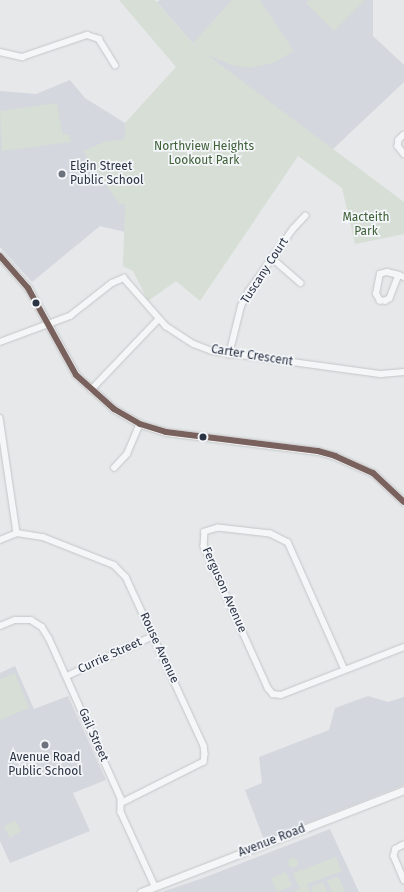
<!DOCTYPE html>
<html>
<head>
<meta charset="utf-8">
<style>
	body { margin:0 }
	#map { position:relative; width:404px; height:892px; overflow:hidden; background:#e6e8ea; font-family:"Fira Sans",sans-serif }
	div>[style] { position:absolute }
	.built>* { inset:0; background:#d4d7dd }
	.green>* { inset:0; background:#d6ded6; transform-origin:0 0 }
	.round { border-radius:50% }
	.roads { filter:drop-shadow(0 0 1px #c4c6c8) drop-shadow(0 0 1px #c4c6c8) }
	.minor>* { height:5.5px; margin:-2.75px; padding:0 2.75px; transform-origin:2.75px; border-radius:2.75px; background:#f5f6f7 }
	.tertiary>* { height:7px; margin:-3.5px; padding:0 3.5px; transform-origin:3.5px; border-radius:3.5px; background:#f5f6f7 }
	.bus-1>* { height:6px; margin:-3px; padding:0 3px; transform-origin:3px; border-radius:3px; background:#79625d }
	.dots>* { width:11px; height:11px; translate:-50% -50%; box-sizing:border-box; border:2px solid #f4f6f9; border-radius:50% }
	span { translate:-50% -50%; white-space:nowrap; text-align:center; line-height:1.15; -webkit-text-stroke:3.5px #f4f6f9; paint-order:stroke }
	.park-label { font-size:12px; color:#3f6138 }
	.poi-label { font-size:12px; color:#2b3445 }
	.left { translate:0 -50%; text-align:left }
	.street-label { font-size:12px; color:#2b3445 }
</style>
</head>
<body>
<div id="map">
	<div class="built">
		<div style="clip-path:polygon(160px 0,373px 0,373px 36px,404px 65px,404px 82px,332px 150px,195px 46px,157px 2px)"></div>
		<div style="clip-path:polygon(70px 80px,85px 98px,125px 123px,125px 232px,100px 226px,32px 282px,0 247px,0 91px,36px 94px)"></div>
		<div style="clip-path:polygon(15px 666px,34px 709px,68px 696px,106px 780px,73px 793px,90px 831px,10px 863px,0 841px,0 673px)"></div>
		<div style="clip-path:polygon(368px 696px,388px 702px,404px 697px,404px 785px,264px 840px,245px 790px,262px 783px,259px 757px,329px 730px,335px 708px)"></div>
		<div style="clip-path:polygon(330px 829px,359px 892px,162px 892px,203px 878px)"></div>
	</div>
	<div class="green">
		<div style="clip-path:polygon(119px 0,155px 0,195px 46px,199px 49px,193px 43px,232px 0,260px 0,294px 51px,273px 63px,249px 68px,235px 66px,207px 55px,404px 202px,404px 234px,355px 244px,342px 188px,298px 156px,200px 301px,176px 281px,148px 301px,133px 271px,123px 266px,125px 204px,119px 204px,83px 151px,104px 142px,125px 139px,125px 123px,176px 67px)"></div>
		<div style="clip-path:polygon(309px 0,365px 0,334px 31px,306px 3px)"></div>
		<div style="clip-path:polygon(57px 103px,63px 135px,69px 134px,71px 142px,2px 151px,0 111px)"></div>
		<div style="clip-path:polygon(15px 673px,29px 708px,0 720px,0 679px)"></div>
		<div style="left:15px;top:820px;width:13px;height:13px;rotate:61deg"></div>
		<div style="clip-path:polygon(336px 857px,342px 871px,307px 884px,310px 892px,292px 892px,302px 887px,299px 887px,293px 873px)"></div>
		<div class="round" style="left:288px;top:858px;width:10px;height:10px"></div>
		<div style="left:286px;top:872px;width:15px;height:16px;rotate:67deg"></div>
		<div style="clip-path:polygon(338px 876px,345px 892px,332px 892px,327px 881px)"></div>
		<div style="clip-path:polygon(323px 882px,327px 892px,313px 892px,311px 887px)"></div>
	</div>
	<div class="roads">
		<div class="minor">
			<div style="left:0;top:52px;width:23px;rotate:13deg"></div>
			<div style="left:22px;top:57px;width:69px;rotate:-18.7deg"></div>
			<div style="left:87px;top:35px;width:13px;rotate:18deg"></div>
			<div style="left:99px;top:39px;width:31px;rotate:58deg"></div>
			<div style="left:404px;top:135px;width:7px;rotate:135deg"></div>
			<div style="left:399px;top:140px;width:6px;rotate:99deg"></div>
			<div style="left:398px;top:146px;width:10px;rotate:53deg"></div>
			<div style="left:272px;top:258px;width:38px;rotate:41deg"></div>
			<div style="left:399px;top:275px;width:25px;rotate:111deg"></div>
			<div style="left:390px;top:298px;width:5px;rotate:143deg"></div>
			<div style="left:386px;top:301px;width:6px;rotate:180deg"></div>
			<div style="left:380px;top:301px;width:8px;rotate:-120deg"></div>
			<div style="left:376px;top:294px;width:20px;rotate:-79deg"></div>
			<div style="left:380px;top:274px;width:7px;rotate:-16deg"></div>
			<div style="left:387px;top:272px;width:12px;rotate:14deg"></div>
			<div style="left:399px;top:275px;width:5px;rotate:22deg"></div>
			<div style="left:0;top:342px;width:75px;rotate:-20.4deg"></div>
			<div style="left:70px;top:316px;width:53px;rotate:-38.2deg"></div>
			<div style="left:112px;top:283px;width:13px;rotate:-23deg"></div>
			<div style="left:124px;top:278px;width:64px;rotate:48.8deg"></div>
			<div style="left:166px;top:326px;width:33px;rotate:33deg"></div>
			<div style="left:194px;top:344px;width:19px;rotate:21deg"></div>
			<div style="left:212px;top:351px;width:171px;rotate:7.8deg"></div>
			<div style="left:381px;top:374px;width:23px;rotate:-5deg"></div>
			<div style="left:229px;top:355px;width:50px;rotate:-76.2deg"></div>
			<div style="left:241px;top:306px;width:16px;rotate:-63deg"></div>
			<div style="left:248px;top:292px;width:77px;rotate:-54.5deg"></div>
			<div style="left:293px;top:229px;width:18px;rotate:-47deg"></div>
			<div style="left:91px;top:390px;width:97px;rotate:-46.3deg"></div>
			<div style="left:0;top:418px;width:116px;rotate:81.6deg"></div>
			<div style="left:114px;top:468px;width:19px;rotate:-47deg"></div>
			<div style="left:127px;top:454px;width:33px;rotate:-67deg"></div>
			<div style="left:0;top:540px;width:18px;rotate:-22deg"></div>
			<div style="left:17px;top:533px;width:26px;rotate:9deg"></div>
			<div style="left:43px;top:537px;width:76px;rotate:21.5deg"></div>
			<div style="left:114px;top:565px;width:17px;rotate:45deg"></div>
			<div style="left:126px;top:577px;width:186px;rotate:65.2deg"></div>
			<div style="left:204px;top:746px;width:8px;rotate:83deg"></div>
			<div style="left:205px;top:754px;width:8px;rotate:97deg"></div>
			<div style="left:204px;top:762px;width:92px;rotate:153.4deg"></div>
			<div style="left:0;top:626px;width:16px;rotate:-22deg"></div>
			<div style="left:15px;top:620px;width:16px"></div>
			<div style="left:31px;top:620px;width:13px;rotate:32deg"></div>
			<div style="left:42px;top:627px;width:13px;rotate:58deg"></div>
			<div style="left:49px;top:638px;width:175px;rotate:65.8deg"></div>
			<div style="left:121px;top:798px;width:14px;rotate:90deg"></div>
			<div style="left:121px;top:812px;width:81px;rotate:65.3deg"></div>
			<div style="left:344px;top:669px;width:138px;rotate:-114deg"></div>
			<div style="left:288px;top:543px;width:20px;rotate:-153deg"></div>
			<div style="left:270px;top:534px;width:52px;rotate:-173.4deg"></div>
			<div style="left:218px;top:528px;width:14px;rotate:163deg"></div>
			<div style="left:205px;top:532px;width:14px;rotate:94deg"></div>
			<div style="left:204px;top:546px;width:156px;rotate:65.7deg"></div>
			<div style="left:268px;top:688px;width:8px;rotate:50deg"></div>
			<div style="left:273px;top:694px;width:8px;rotate:7deg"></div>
			<div style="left:281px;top:695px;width:132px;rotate:-21.3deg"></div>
			<div style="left:67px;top:676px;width:95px;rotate:-24.9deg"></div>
			<div style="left:404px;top:845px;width:9px;rotate:153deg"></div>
			<div style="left:396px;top:849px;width:7px;rotate:106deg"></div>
			<div style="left:394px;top:856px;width:26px;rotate:67deg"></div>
		</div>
		<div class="tertiary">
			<div style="left:0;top:256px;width:43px;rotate:48.8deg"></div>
			<div style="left:28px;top:288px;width:99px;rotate:61.1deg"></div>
			<div style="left:76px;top:375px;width:51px;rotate:41.8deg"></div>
			<div style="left:114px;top:409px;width:30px;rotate:30deg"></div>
			<div style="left:140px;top:424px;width:27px;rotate:17deg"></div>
			<div style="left:166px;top:432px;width:153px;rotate:7.1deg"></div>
			<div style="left:318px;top:451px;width:18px;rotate:16deg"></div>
			<div style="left:335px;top:456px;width:42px;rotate:24.1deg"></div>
			<div style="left:373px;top:473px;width:42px;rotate:43.1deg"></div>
			<div style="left:141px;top:892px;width:282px;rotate:-21.2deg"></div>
		</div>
	</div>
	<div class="bus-1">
		<div style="left:0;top:256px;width:43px;rotate:48.8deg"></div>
		<div style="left:28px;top:288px;width:99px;rotate:61.1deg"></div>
		<div style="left:76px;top:375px;width:51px;rotate:41.8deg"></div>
		<div style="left:114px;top:409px;width:30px;rotate:30deg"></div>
		<div style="left:140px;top:424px;width:27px;rotate:17deg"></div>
		<div style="left:166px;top:432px;width:153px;rotate:7.1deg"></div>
		<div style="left:318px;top:451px;width:18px;rotate:16deg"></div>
		<div style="left:335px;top:456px;width:42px;rotate:24.1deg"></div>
		<div style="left:373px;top:473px;width:42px;rotate:43.1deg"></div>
	</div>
	<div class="dots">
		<div style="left:62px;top:174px;background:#6c737f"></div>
		<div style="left:36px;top:303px;background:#2b3445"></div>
		<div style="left:203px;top:437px;background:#2b3445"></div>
		<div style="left:45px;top:745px;background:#6c737f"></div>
	</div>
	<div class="park-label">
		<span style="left:204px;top:154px">Northview Heights<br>Lookout Park</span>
		<span style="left:366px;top:225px">Macteith<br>Park</span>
	</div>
	<div class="poi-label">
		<span class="left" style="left:70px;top:174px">Elgin Street<br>Public School</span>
		<span style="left:45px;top:765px">Avenue Road<br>Public School</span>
	</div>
	<div class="street-label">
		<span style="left:265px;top:271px;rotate:-57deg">Tuscany Court</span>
		<span style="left:252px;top:356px;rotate:9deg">Carter Crescent</span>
		<span style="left:224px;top:590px;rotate:66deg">Ferguson Avenue</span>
		<span style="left:159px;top:648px;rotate:65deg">Rouse Avenue</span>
		<span style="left:110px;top:656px;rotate:-25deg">Currie Street</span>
		<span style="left:93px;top:735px;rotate:66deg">Gail Street</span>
		<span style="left:272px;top:841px;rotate:-21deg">Avenue Road</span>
	</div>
</div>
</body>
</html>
